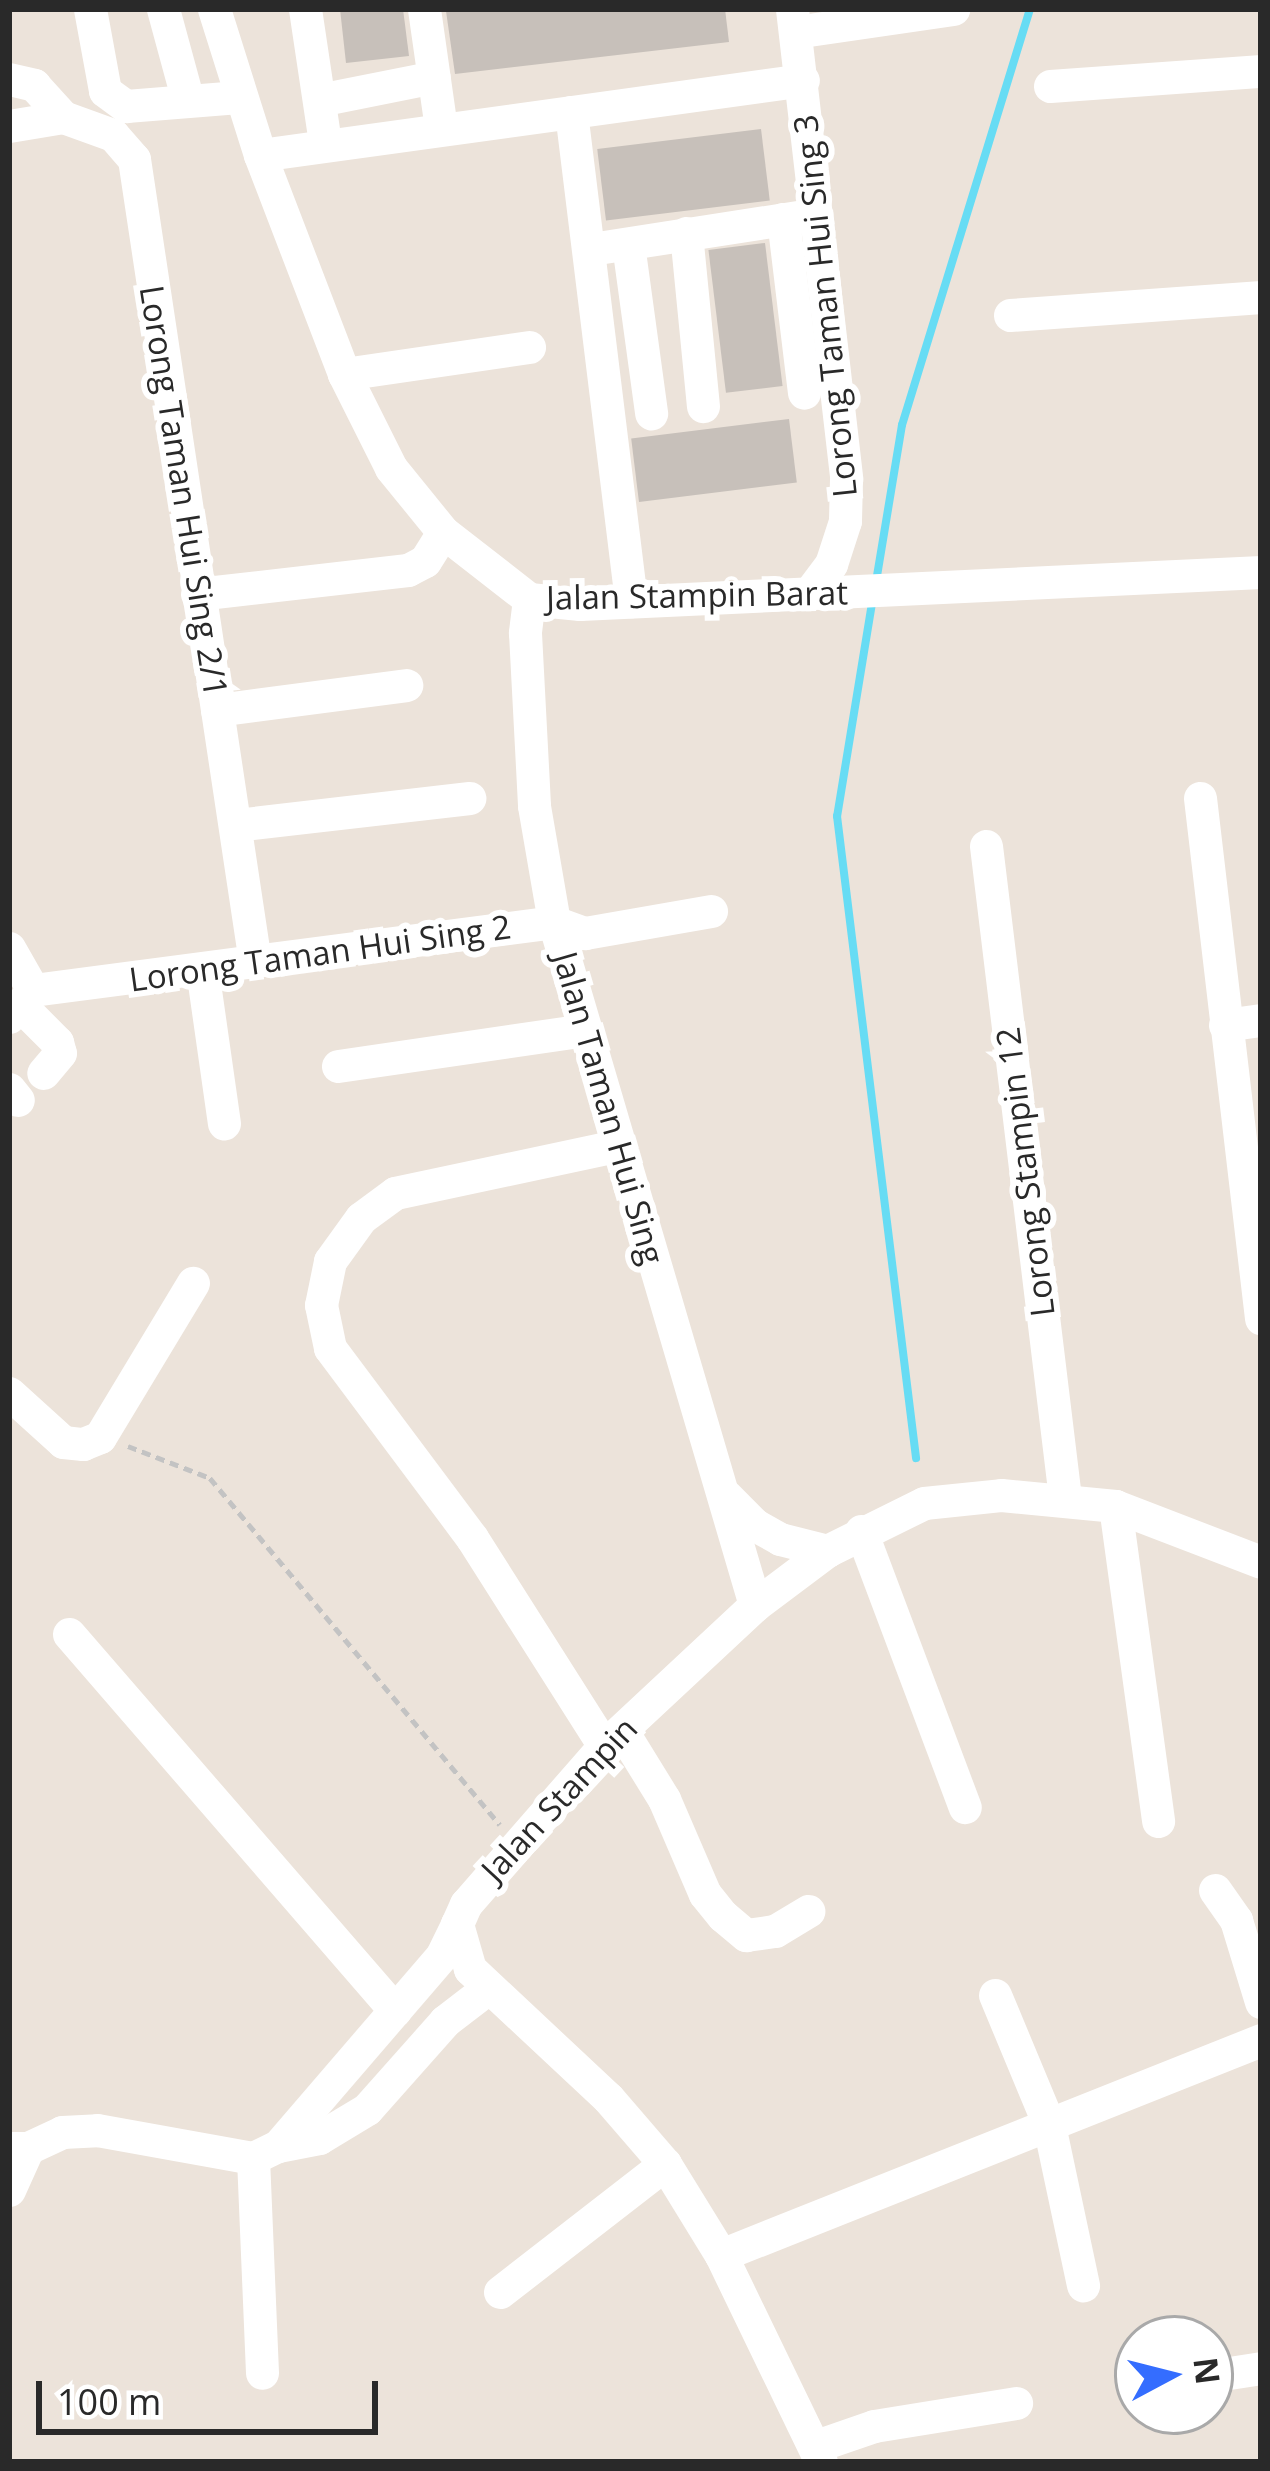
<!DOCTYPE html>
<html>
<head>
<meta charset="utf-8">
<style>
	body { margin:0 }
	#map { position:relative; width:1270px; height:2471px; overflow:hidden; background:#ece3da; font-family:"Open Sans",sans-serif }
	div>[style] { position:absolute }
	.stream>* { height:8px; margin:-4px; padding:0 4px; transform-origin:4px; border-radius:4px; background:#67dcf4 }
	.building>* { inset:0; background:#c7c0ba; transform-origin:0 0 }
	.path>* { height:4.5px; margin-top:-2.25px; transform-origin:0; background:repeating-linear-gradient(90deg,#c3c3c3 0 9px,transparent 0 15px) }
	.minor>* { height:33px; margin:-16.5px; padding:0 16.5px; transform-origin:16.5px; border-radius:16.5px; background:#fff }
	span { translate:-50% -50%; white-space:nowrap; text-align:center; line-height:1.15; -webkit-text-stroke:12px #fff; paint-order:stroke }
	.street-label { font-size:33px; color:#292929 }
	.frame { position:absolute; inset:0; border:12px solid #292929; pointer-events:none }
	.north { position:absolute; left:1114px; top:2315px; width:120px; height:120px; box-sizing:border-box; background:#fff; border:3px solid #a9a9a9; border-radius:50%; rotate:83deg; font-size:33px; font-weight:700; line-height:48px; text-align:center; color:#292929 }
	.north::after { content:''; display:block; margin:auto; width:42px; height:54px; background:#346dff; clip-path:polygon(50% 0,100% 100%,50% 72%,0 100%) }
	.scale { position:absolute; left:36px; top:2381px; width:342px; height:54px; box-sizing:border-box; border:6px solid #292929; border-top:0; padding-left:15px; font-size:36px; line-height:42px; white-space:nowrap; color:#292929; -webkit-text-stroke:9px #fff; paint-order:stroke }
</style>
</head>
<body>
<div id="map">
	<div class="stream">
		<div style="left:876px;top:582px;width:159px;rotate:-80.6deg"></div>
		<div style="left:902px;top:425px;width:435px;rotate:-72.9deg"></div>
		<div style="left:873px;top:597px;width:222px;rotate:99.3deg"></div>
		<div style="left:837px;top:816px;width:647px;rotate:82.98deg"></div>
	</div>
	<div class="building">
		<div style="clip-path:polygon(340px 9px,403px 9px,409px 56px,346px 63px)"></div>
		<div style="clip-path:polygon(725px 9px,729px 42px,455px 74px,446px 11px)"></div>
		<div style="left:761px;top:129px;width:72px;height:165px;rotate:83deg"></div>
		<div style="left:765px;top:243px;width:144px;height:57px;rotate:83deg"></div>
		<div style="left:789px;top:419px;width:64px;height:159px;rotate:83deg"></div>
	</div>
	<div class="path">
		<div style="left:128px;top:1446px;width:88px;rotate:21.3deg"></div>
		<div style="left:210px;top:1478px;width:452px;rotate:50.1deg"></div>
	</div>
	<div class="minor">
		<div style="left:90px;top:9px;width:83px;rotate:79.6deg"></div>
		<div style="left:105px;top:91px;width:26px;rotate:36deg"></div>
		<div style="left:126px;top:106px;width:113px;rotate:-4.6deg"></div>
		<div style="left:163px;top:9px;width:95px;rotate:74.8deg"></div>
		<div style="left:214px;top:9px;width:153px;rotate:72.5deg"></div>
		<div style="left:260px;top:155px;width:235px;rotate:69deg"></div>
		<div style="left:344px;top:374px;width:105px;rotate:63.4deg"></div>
		<div style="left:391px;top:468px;width:82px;rotate:50.9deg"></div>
		<div style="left:443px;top:532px;width:109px;rotate:37.9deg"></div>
		<div style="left:529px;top:599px;width:51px;rotate:5.6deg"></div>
		<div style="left:580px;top:604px;width:682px;rotate:-2.69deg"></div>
		<div style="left:305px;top:9px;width:135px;rotate:81.5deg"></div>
		<div style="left:424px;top:9px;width:121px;rotate:81.9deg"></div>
		<div style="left:792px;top:9px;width:473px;rotate:83.4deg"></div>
		<div style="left:846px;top:479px;width:42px;rotate:91.4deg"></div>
		<div style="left:845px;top:521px;width:45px;rotate:108deg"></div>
		<div style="left:831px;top:564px;width:38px;rotate:127deg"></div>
		<div style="left:795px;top:32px;width:160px;rotate:-8.3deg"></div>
		<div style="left:9px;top:79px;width:26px;rotate:13deg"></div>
		<div style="left:34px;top:85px;width:43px;rotate:47.8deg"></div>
		<div style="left:1050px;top:86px;width:212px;rotate:-4.1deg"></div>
		<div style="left:319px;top:100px;width:117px;rotate:-11.3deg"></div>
		<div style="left:571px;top:112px;width:493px;rotate:83deg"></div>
		<div style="left:9px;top:126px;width:55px;rotate:-9.5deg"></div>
		<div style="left:63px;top:117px;width:53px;rotate:19.8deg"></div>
		<div style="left:113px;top:135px;width:32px;rotate:49deg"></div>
		<div style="left:134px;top:159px;width:812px;rotate:81.43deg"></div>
		<div style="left:260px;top:155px;width:548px;rotate:-7.86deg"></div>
		<div style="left:783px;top:219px;width:175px;rotate:83.1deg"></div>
		<div style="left:686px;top:233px;width:174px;rotate:84.4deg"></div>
		<div style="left:628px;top:244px;width:171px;rotate:82.2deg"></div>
		<div style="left:591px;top:249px;width:228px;rotate:-8.8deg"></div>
		<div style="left:1010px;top:315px;width:252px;rotate:-4.1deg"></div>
		<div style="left:344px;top:374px;width:187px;rotate:-8.3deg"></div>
		<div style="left:197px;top:594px;width:212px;rotate:-6.5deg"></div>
		<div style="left:408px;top:570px;width:19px;rotate:-28deg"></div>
		<div style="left:425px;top:561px;width:34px;rotate:-58deg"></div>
		<div style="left:529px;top:599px;width:34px;rotate:97deg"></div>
		<div style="left:525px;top:633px;width:173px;rotate:87deg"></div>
		<div style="left:534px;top:806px;width:118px;rotate:80.2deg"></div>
		<div style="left:554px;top:922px;width:712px;rotate:73.6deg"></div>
		<div style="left:217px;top:710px;width:191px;rotate:-7.5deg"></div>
		<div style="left:1200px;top:798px;width:524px;rotate:83.31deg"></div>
		<div style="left:236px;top:825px;width:235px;rotate:-6.6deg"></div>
		<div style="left:986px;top:846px;width:657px;rotate:83.09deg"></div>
		<div style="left:9px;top:948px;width:48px;rotate:60.3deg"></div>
		<div style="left:202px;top:969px;width:156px;rotate:81.9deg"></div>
		<div style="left:21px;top:1006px;width:51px;rotate:45deg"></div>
		<div style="left:57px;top:1042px;width:11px;rotate:75deg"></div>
		<div style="left:60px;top:1053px;width:26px;rotate:130deg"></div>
		<div style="left:9px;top:1017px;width:36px;rotate:-48deg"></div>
		<div style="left:33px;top:990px;width:525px;rotate:-7.44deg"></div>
		<div style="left:554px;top:922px;width:33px;rotate:20deg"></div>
		<div style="left:585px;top:933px;width:128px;rotate:-9.9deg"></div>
		<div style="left:1225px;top:1025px;width:36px;rotate:-8deg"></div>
		<div style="left:338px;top:1066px;width:249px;rotate:-8.3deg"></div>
		<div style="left:9px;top:1089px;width:14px;rotate:51deg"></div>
		<div style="left:9px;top:1393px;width:73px;rotate:42.2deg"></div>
		<div style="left:63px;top:1442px;width:20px;rotate:6deg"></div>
		<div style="left:83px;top:1444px;width:18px;rotate:-22deg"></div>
		<div style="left:100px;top:1437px;width:180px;rotate:-58.9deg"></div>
		<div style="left:726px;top:1496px;width:41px;rotate:45deg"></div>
		<div style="left:755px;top:1525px;width:29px;rotate:29deg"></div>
		<div style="left:780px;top:1539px;width:49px;rotate:14.3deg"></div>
		<div style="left:1115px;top:1506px;width:318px;rotate:82.2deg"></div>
		<div style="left:861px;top:1531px;width:295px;rotate:69.4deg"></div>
		<div style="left:69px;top:1634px;width:498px;rotate:49.1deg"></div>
		<div style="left:622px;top:1731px;width:80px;rotate:58.3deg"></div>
		<div style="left:664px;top:1799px;width:103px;rotate:66.7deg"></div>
		<div style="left:705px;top:1894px;width:28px;rotate:51deg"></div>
		<div style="left:723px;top:1916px;width:30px;rotate:40deg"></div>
		<div style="left:746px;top:1935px;width:29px;rotate:-8deg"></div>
		<div style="left:775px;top:1931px;width:39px;rotate:-31deg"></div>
		<div style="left:604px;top:1746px;width:246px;rotate:-122.4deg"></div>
		<div style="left:472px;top:1538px;width:237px;rotate:-126.8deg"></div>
		<div style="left:330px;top:1348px;width:44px;rotate:-101.8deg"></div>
		<div style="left:321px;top:1305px;width:45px;rotate:-78.4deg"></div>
		<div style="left:330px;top:1261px;width:53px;rotate:-54.2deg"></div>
		<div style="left:361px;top:1218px;width:42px;rotate:-36.3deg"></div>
		<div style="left:395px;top:1193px;width:230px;rotate:-12deg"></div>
		<div style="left:1215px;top:1890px;width:37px;rotate:55deg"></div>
		<div style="left:1236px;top:1920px;width:86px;rotate:73deg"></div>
		<div style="left:995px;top:1995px;width:141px;rotate:67.4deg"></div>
		<div style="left:1049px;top:2125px;width:164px;rotate:78deg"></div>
		<div style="left:278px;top:2146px;width:42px;rotate:-11deg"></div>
		<div style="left:319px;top:2138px;width:56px;rotate:-31.1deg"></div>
		<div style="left:367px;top:2109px;width:118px;rotate:-48.4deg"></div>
		<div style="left:445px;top:2021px;width:54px;rotate:-37.5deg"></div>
		<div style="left:9px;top:2148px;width:19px"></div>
		<div style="left:28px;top:2148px;width:38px;rotate:-25deg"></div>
		<div style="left:62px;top:2132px;width:35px;rotate:-3deg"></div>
		<div style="left:97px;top:2130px;width:158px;rotate:10.2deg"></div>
		<div style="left:253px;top:2158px;width:28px;rotate:-26deg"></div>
		<div style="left:278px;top:2146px;width:252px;rotate:-49.3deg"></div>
		<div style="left:442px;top:1955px;width:34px;rotate:-64deg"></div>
		<div style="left:253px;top:2158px;width:215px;rotate:87.6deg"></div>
		<div style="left:9px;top:2190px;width:46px;rotate:-65.7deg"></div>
		<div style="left:721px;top:2255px;width:581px;rotate:-21.71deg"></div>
		<div style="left:500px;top:2292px;width:209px;rotate:-37.8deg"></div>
		<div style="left:1210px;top:2376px;width:52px;rotate:-8.9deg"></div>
		<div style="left:816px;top:2446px;width:61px;rotate:-19deg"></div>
		<div style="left:874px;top:2426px;width:144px;rotate:-9.2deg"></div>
		<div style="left:821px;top:2462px;width:230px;rotate:-115.8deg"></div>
		<div style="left:721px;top:2255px;width:107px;rotate:-121.6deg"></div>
		<div style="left:665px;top:2164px;width:87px;rotate:-130.8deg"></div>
		<div style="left:608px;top:2098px;width:189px;rotate:-136.9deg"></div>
		<div style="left:470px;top:1969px;width:47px;rotate:-106.1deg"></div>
		<div style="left:457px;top:1924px;width:22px;rotate:-66deg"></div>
		<div style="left:466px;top:1904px;width:210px;rotate:-48.9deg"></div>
		<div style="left:604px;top:1746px;width:207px;rotate:-43deg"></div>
		<div style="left:755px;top:1605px;width:90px;rotate:-36.9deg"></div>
		<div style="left:827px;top:1551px;width:108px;rotate:-26.3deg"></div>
		<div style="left:924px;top:1503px;width:77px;rotate:-5.9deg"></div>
		<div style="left:1001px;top:1495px;width:115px;rotate:5.5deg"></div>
		<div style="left:1115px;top:1506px;width:156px;rotate:21deg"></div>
	</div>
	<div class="street-label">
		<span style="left:825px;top:306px;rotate:-96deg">Lorong Taman Hui Sing 3</span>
		<span style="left:184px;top:491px;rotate:81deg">Lorong Taman Hui Sing 2/1</span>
		<span style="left:697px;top:595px;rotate:-1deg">Jalan Stampin Barat</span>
		<span style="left:320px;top:953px;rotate:-8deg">Lorong Taman Hui Sing 2</span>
		<span style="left:609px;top:1108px;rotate:74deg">Jalan Taman Hui Sing</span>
		<span style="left:1025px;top:1172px;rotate:-97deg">Lorong Stampin 12</span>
		<span style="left:559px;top:1799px;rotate:-47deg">Jalan Stampin</span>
	</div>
	<div class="frame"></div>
	<div class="north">N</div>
	<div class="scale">100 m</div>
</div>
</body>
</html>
